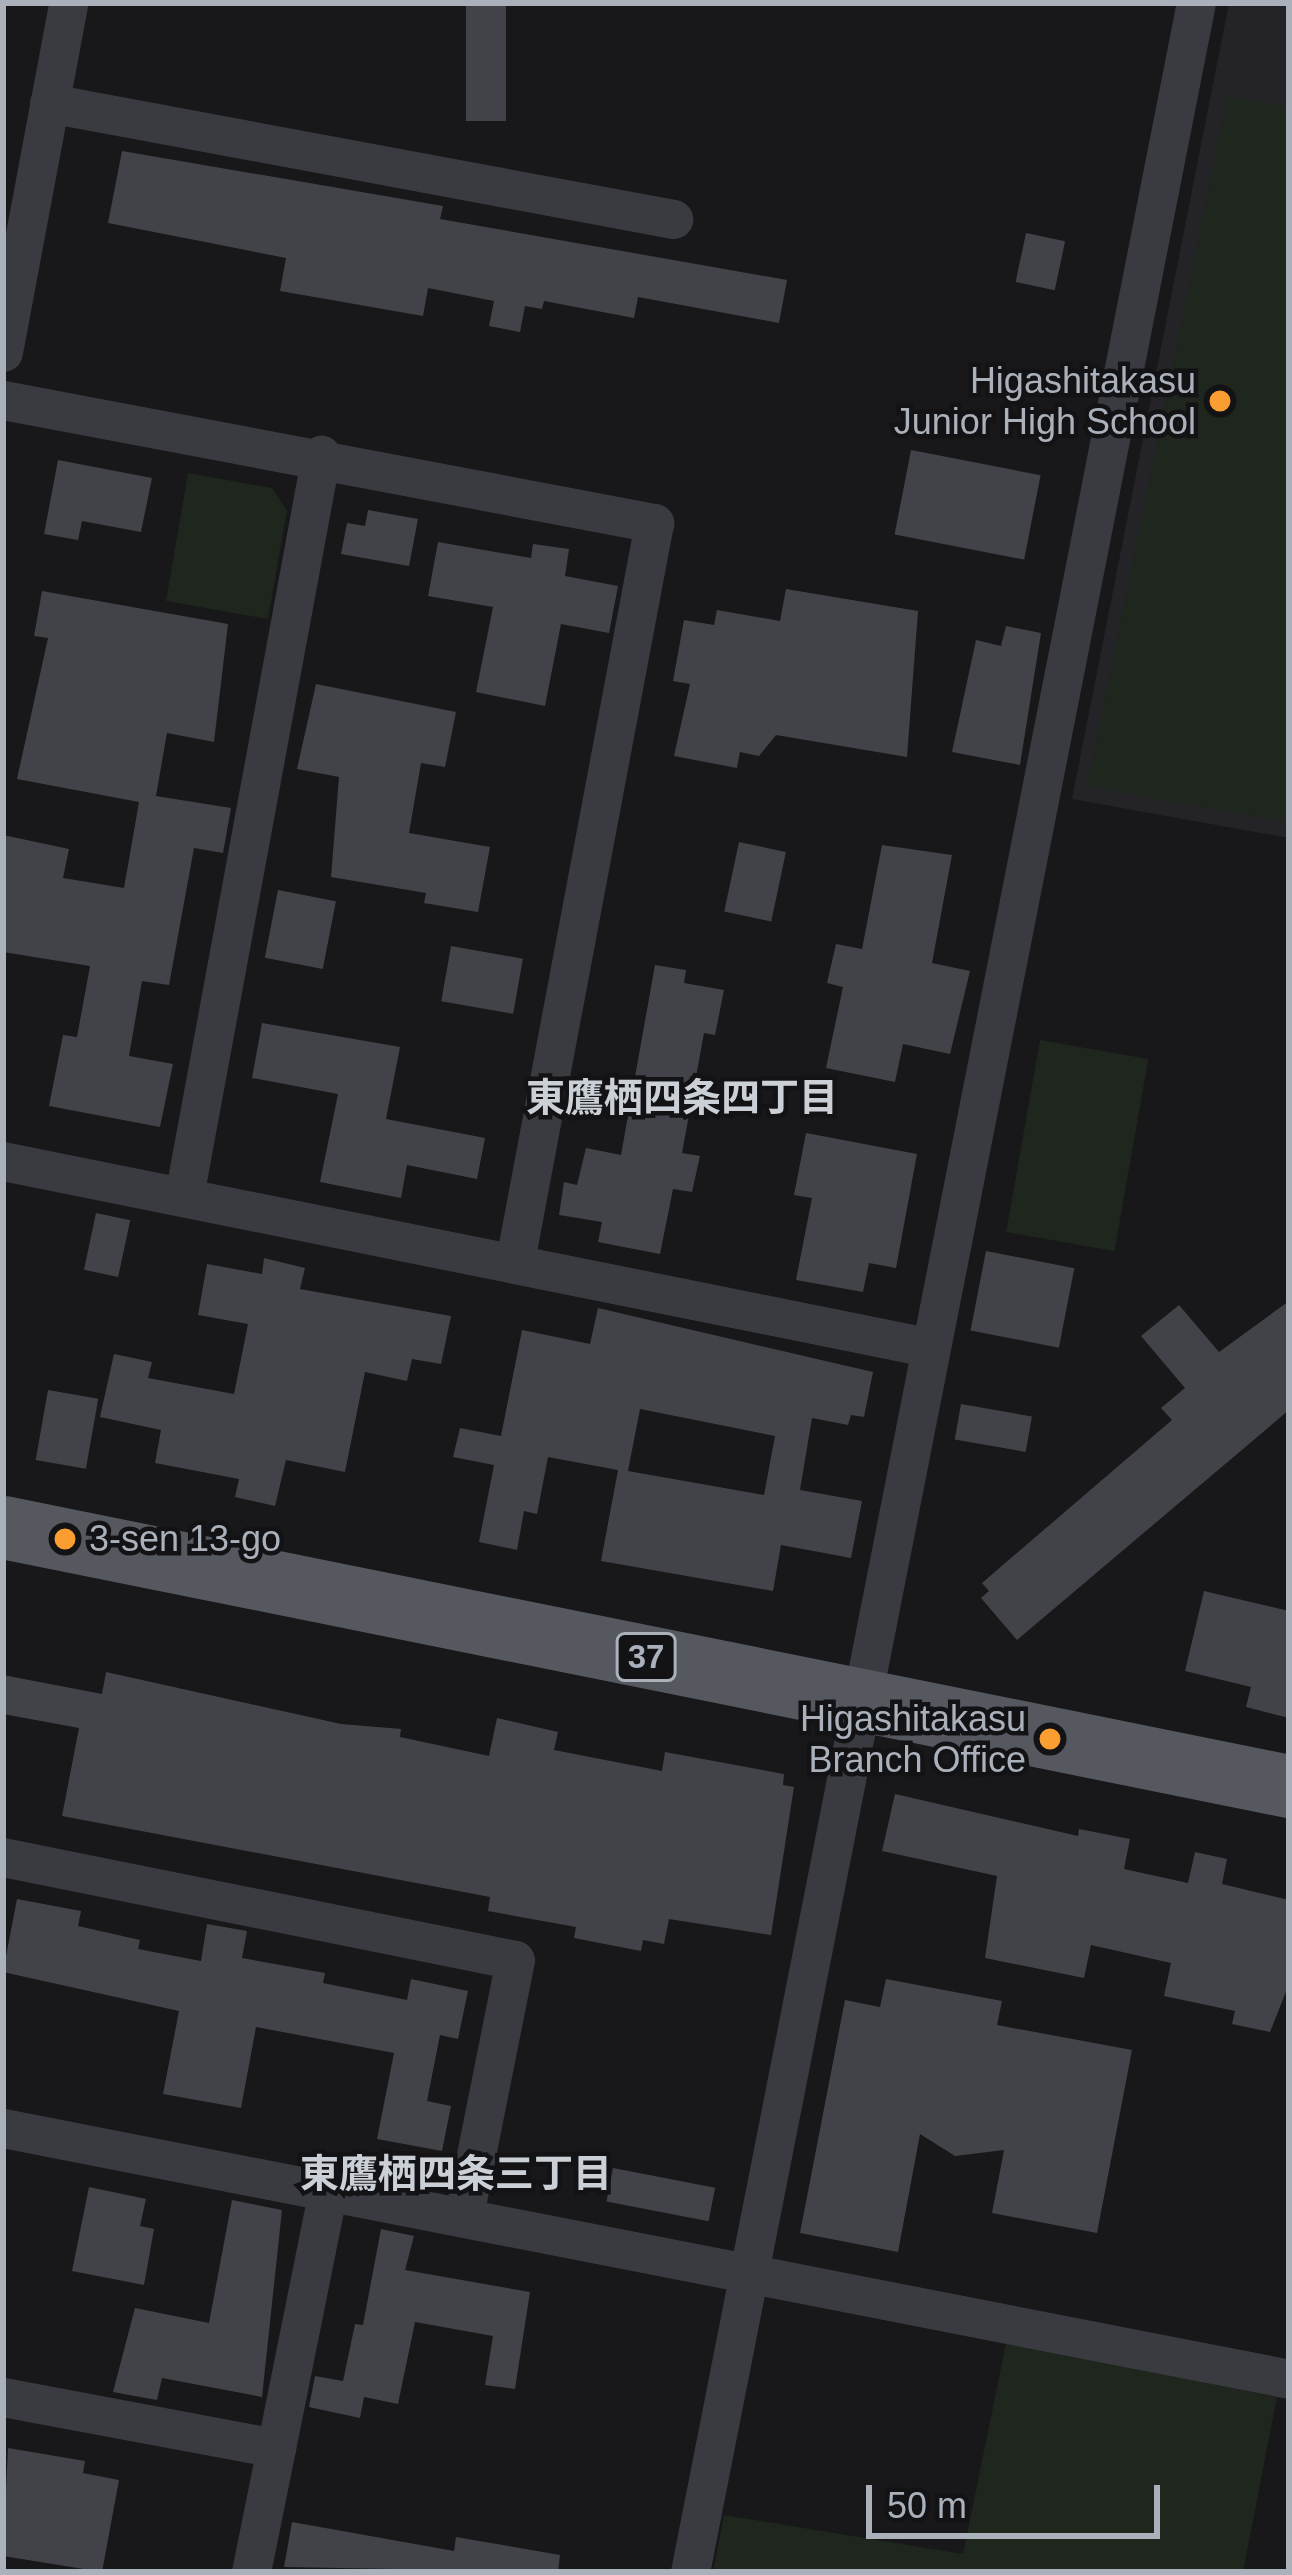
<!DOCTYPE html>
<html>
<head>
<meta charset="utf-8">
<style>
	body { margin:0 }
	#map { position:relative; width:1292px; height:2575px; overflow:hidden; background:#18181a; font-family:Arial,"Noto Sans JP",sans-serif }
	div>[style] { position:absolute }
	.built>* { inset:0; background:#242428 }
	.green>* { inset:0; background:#1e261e; transform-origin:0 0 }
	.building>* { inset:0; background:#424348; transform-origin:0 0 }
	.minor>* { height:39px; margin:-19.5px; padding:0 19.5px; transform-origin:19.5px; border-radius:19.5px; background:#393b40 }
	.primary>* { height:63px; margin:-31.5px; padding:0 31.5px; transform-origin:31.5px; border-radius:31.5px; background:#55585f }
	.dots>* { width:33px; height:33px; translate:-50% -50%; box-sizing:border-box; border:6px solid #131316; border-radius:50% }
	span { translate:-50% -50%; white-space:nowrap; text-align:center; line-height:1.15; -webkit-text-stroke:9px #131316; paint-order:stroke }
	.shield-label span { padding:3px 9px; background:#131316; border:3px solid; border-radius:9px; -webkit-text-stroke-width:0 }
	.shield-label { font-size:33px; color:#aab1bb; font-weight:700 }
	.poi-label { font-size:36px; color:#aab1bb }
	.right { translate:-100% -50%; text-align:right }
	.left { translate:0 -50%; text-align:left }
	.neighbourhood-label { font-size:39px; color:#cbd0d6; font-weight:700 }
	.frame { position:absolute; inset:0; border:6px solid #aab1bb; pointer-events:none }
	.scale { position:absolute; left:866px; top:2485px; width:294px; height:54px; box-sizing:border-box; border:6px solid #aab1bb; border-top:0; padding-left:15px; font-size:36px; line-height:42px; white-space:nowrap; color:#aab1bb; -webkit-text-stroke:9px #131316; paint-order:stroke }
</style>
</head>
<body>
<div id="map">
	<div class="built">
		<div style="clip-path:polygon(1229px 3px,1289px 3px,1289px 838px,1072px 799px)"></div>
	</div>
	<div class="green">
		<div style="clip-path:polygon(1227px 96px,1289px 107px,1289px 823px,1087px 786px)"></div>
		<div style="clip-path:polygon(188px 473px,272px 488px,287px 511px,268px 619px,166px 601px)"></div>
		<div style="left:1040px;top:1040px;width:110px;height:195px;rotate:10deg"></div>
		<div style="clip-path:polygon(1006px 2343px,1277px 2397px,1243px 2572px,713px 2572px,724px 2515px,963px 2554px)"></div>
	</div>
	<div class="building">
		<div style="left:466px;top:3px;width:40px;height:118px"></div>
		<div style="clip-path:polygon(122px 151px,443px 206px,440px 219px,787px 280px,779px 323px,638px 297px,634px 318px,544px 301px,542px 309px,525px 306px,520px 332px,489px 326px,494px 301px,428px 288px,423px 316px,280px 291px,286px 258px,108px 223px)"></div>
		<div style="left:1026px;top:233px;width:40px;height:50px;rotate:12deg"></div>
		<div style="left:911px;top:450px;width:132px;height:86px;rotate:11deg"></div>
		<div style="clip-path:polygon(58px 460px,152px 478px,141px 532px,82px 521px,78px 540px,44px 534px)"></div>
		<div style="clip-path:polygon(368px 510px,418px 519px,409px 566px,341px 554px,347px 523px,365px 526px)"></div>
		<div style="clip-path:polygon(438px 542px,531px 558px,533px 544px,569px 549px,565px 576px,618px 586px,609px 633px,561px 624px,545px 706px,476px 692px,493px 607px,428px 596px)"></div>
		<div style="clip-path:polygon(786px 589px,918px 611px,907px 757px,776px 735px,759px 756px,740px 752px,737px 768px,674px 756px,690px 684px,673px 681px,684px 620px,714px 625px,717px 610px,780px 621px)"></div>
		<div style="clip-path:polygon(42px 591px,228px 624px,214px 742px,167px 733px,156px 796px,231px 808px,223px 853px,194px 848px,169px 985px,142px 981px,129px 1056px,173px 1064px,160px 1127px,49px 1106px,63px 1035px,77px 1037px,90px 966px,3px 952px,3px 835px,69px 849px,63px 878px,124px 888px,139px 802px,17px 779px,48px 638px,34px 636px)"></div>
		<div style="clip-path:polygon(1006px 626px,1041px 633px,1020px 765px,952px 752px,976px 640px,1001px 646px)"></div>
		<div style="clip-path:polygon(316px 684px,456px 712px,445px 767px,421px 763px,409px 833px,490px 847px,478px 912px,424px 903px,426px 893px,331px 877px,339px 777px,297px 769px)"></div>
		<div style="left:739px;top:842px;width:48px;height:71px;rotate:12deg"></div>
		<div style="clip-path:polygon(882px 845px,952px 855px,932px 963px,970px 971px,950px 1054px,903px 1044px,895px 1082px,826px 1068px,843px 987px,827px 983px,836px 944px,862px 949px)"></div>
		<div style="left:278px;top:890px;width:59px;height:69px;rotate:11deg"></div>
		<div style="left:451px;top:946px;width:73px;height:56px;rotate:10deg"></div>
		<div style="clip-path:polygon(655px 965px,686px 970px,684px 983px,724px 990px,715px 1035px,704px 1033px,682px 1153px,700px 1156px,692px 1192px,673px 1189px,660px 1254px,598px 1242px,602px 1222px,559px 1215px,564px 1182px,577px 1185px,586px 1148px,621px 1155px)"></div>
		<div style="clip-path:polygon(262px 1023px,400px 1047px,386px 1119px,485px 1138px,477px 1179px,407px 1165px,401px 1198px,320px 1182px,338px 1094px,252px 1078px)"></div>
		<div style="clip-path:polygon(806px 1133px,917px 1154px,896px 1268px,869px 1263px,863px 1292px,796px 1280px,812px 1198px,794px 1195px)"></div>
		<div style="left:96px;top:1213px;width:35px;height:58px;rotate:12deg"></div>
		<div style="left:986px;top:1251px;width:90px;height:81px;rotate:11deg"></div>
		<div style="clip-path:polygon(264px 1258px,305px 1268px,300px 1289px,451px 1316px,441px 1364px,412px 1359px,407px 1381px,365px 1372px,345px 1472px,286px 1460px,275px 1506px,235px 1497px,239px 1479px,155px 1463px,161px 1430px,100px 1417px,114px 1354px,152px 1362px,148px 1378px,234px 1394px,248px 1324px,198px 1315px,207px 1264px,262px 1274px)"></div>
		<div style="clip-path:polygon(1289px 1301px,1289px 1410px,1017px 1640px,981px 1598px,989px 1591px,982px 1583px,1172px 1420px,1161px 1408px,1185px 1388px,1141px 1336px,1179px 1305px,1219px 1352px)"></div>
		<div style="clip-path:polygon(evenodd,598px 1308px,873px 1372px,864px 1417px,851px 1415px,848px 1425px,812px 1418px,800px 1490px,862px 1501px,851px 1558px,781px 1545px,773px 1591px,601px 1561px,618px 1470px,548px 1457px,537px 1514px,524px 1511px,517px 1550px,479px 1542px,494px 1465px,453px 1457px,460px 1428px,501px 1436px,522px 1330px,590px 1344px,598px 1308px,640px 1409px,775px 1436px,764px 1495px,628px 1471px,640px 1409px)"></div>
		<div style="left:48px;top:1390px;width:51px;height:71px;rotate:10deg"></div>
		<div style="left:961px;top:1404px;width:72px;height:36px;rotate:10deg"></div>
		<div style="clip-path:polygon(1204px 1591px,1289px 1611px,1289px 1718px,1246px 1707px,1251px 1687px,1185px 1671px)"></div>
		<div style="clip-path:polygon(106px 1672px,341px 1724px,401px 1729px,400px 1737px,489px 1756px,497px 1718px,558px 1732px,554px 1750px,662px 1771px,665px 1752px,784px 1774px,783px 1785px,794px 1787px,771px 1935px,669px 1919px,664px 1944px,643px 1940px,641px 1951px,574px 1938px,576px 1927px,488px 1911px,490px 1897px,62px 1816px,79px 1728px,3px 1714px,3px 1675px,102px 1694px)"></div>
		<div style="clip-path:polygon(895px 1794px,1078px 1836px,1079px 1829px,1130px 1839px,1124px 1869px,1188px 1883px,1195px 1852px,1227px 1859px,1222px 1884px,1289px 1900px,1289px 1984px,1270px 2032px,1232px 2024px,1235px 2011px,1164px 1996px,1171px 1963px,1091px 1945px,1084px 1978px,985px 1958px,997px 1876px,882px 1851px)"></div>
		<div style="clip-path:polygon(17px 1899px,81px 1911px,78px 1926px,140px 1940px,138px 1949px,201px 1961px,207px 1924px,247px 1931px,242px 1958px,325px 1973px,323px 1983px,407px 2000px,411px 1979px,468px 1991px,458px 2039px,440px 2035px,427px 2101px,451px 2106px,442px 2151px,377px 2139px,394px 2053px,256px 2027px,241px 2108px,163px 2094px,179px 2011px,3px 1972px)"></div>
		<div style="clip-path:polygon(886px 1979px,1002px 2001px,997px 2025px,1132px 2050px,1097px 2233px,992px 2213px,1004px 2150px,955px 2156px,920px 2134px,898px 2252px,800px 2233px,845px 2000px,880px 2007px)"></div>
		<div style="left:613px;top:2168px;width:104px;height:34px;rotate:11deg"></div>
		<div style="clip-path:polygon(89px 2187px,146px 2199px,140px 2226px,154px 2229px,144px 2285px,72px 2271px)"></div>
		<div style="clip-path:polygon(232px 2200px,282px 2210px,262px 2397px,162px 2378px,157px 2400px,113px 2392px,135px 2308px,209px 2323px)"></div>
		<div style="clip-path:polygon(381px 2229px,414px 2236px,405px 2270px,530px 2292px,515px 2389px,485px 2385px,493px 2336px,415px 2322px,398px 2404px,364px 2397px,360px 2418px,309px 2407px,315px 2376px,343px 2381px,355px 2324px,363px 2325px)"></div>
		<div style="clip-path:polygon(8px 2448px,85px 2461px,83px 2473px,119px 2480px,102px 2572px,3px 2556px)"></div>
		<div style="clip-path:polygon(292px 2522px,454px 2551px,456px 2537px,560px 2555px,558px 2572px,284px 2567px)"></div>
	</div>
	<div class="minor">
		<div style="left:49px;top:103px;width:635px;rotate:10.53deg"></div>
		<div style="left:3px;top:352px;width:355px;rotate:-79.4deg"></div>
		<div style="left:3px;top:400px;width:663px;rotate:10.7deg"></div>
		<div style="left:654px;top:523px;width:751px;rotate:100.67deg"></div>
		<div style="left:3px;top:1161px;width:943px;rotate:11.38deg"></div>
		<div style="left:184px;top:1196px;width:754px;rotate:-79.53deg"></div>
		<div style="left:3px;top:1857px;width:522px;rotate:11.37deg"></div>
		<div style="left:515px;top:1960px;width:261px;rotate:101.3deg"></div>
		<div style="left:3px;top:2128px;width:1310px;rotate:11.04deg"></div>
		<div style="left:3px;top:2397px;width:278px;rotate:10.6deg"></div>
		<div style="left:251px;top:2572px;width:390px;rotate:-78.6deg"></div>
		<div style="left:690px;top:2572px;width:2618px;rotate:-78.86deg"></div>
	</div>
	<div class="primary">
		<div style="left:3px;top:1527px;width:1312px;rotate:11.39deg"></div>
	</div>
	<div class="dots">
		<div style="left:1220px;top:401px;background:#fa9e31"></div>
		<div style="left:65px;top:1539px;background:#fa9e31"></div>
		<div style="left:1050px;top:1739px;background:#fa9e31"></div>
	</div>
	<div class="shield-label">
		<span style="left:646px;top:1657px">37</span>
	</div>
	<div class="poi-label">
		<span class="right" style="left:1196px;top:401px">Higashitakasu<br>Junior High School</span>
		<span class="left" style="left:89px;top:1539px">3-sen 13-go</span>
		<span class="right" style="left:1026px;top:1739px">Higashitakasu<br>Branch Office</span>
	</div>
	<div class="neighbourhood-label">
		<span style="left:682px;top:1098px">東鷹栖四条四丁目</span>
		<span style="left:456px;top:2174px">東鷹栖四条三丁目</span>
	</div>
	<div class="frame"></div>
	<div class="scale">50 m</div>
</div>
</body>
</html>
